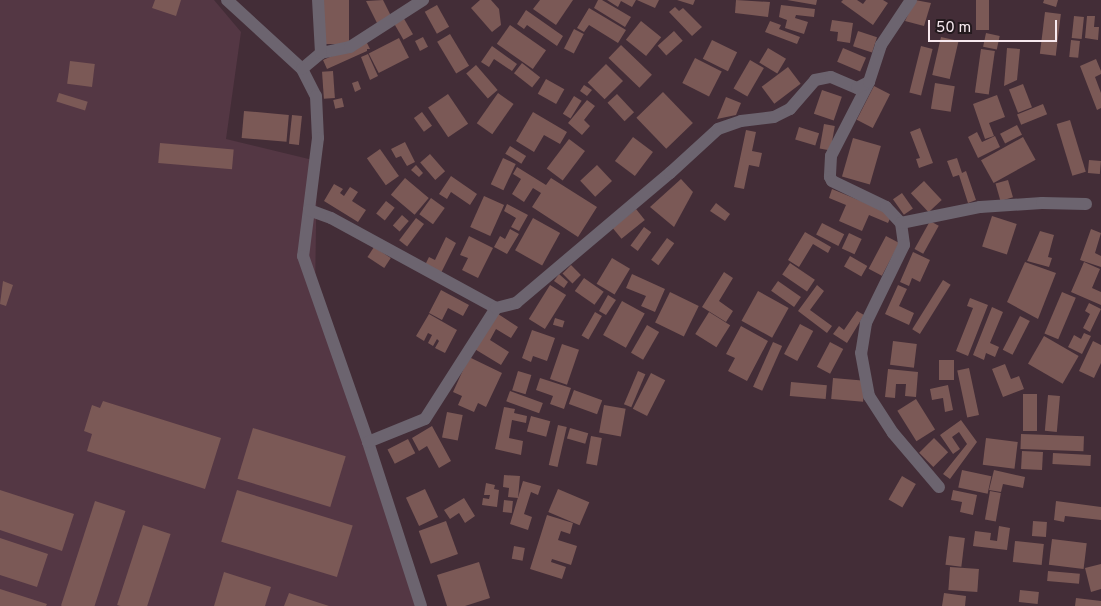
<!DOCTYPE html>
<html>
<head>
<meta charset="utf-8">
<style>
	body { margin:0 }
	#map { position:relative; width:1101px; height:606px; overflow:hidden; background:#432d37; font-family:Overpass,sans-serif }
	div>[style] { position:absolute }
	.built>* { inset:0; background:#543744 }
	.building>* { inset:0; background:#7b5956; transform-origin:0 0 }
	.street>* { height:12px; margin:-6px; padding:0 6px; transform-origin:6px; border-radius:6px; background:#6c646f }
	span { translate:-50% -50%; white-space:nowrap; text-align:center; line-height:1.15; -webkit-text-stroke:4.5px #23191d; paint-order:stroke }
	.scale { position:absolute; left:928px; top:20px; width:129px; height:22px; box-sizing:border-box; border:2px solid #f7e9ef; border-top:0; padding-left:6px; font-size:15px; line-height:18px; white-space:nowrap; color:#f7e9ef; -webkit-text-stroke:4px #23191d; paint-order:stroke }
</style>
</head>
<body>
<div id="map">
	<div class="built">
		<div style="clip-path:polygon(0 0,214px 0,241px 32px,226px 139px,317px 161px,315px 294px,427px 606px,0 606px)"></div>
	</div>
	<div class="building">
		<div style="clip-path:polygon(155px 0,181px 0,176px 16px,152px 8px)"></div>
		<div style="left:323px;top:0;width:26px;height:44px"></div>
		<div style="clip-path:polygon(383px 0,391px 16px,377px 23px,366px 1px)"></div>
		<div style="clip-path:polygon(480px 0,491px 0,499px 9px,501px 25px,492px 32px,471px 8px)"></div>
		<div style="clip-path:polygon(540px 0,573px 0,556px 25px,533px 9px)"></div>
		<div style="clip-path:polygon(598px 0,602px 0,631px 17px,625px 27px,594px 8px)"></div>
		<div style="clip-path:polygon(607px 0,636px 0,632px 7px,621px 1px,618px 7px)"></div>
		<div style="clip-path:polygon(637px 0,659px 0,655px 8px)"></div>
		<div style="clip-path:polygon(677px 0,695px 0,693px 5px)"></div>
		<div style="clip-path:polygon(736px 0,770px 2px,768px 17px,735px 13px)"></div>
		<div style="clip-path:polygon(787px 0,817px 0,816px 5px)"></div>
		<div style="clip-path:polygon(843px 0,857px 0,863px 4px,866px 0,883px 0,888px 3px,873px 25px,841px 2px)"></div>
		<div style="clip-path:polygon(915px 0,931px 3px,924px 26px,905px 21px)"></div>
		<div style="left:976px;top:0;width:13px;height:30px"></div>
		<div style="clip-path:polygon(1044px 0,1058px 0,1056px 7px,1043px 3px)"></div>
		<div style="left:437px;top:5px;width:25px;height:14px;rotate:61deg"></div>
		<div style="clip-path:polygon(781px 5px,815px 9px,814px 17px,796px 15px,795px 18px,808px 22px,804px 34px,785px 28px,787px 20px,779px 17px)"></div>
		<div style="clip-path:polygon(675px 7px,679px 11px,683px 8px,702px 27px,692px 36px,669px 12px)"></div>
		<div style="clip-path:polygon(589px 8px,626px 30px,618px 43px,589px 25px,584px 32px,577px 28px)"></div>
		<div style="clip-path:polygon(526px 10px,563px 36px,557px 46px,527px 25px,524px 29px,517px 24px)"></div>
		<div style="left:1045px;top:12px;width:16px;height:42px;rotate:7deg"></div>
		<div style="left:1074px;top:16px;width:10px;height:22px;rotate:6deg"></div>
		<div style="clip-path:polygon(1087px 16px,1095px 16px,1094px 27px,1099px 27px,1098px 40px,1085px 38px)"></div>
		<div style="left:403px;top:17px;width:20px;height:11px;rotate:60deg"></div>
		<div style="clip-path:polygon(832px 20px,853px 23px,850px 43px,837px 41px,838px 32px,830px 31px)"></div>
		<div style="left:641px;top:21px;width:26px;height:24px;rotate:39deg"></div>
		<div style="clip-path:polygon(770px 21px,781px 25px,779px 29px,800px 37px,797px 44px,765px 32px)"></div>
		<div style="left:510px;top:25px;width:44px;height:23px;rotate:35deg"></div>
		<div style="left:574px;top:29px;width:11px;height:22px;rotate:27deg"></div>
		<div style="left:674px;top:31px;width:13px;height:22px;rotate:48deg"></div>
		<div style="left:858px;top:31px;width:20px;height:16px;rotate:18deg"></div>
		<div style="left:986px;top:33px;width:14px;height:14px;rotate:12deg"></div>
		<div style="left:450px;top:34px;width:37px;height:15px;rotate:59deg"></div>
		<div style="left:423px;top:37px;width:11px;height:9px;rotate:63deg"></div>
		<div style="left:941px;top:37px;width:18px;height:39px;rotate:13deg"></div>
		<div style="left:399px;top:38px;width:22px;height:34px;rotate:63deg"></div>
		<div style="left:712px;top:40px;width:28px;height:21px;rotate:26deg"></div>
		<div style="left:1071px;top:40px;width:9px;height:17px;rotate:6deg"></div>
		<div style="clip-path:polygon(366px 41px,370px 49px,367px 49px,367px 51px,327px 69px,323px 60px)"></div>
		<div style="left:621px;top:45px;width:43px;height:18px;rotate:44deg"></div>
		<div style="clip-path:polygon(492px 46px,517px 64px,512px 71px,494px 59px,489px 67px,481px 62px)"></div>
		<div style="left:921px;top:46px;width:12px;height:48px;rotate:14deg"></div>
		<div style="left:768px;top:48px;width:21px;height:17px;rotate:31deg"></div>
		<div style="left:843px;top:48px;width:25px;height:15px;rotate:23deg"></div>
		<div style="clip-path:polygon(1007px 48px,1020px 49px,1017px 80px,1004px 86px)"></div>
		<div style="left:981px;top:49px;width:14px;height:44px;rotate:8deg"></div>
		<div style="clip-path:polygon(368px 54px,378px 76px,370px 80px,361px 57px)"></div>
		<div style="left:695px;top:58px;width:30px;height:28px;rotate:27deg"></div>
		<div style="clip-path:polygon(1096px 59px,1101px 71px,1101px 74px,1095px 77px,1101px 93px,1101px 108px,1097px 110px,1080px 66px)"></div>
		<div style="left:750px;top:60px;width:16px;height:33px;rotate:30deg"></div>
		<div style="left:70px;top:61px;width:25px;height:23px;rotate:7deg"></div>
		<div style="left:522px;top:63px;width:23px;height:13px;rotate:38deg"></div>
		<div style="left:606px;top:64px;width:24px;height:26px;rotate:45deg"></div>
		<div style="left:476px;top:65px;width:33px;height:13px;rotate:49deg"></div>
		<div style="left:788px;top:67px;width:21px;height:33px;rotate:53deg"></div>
		<div style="left:333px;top:71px;width:27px;height:11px;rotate:86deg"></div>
		<div style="left:546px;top:79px;width:21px;height:17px;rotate:29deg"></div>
		<div style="clip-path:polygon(358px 81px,361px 89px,355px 92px,352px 83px)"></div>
		<div style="left:935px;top:83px;width:20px;height:26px;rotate:9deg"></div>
		<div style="left:1023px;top:84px;width:25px;height:15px;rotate:69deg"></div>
		<div style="clip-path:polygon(584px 85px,592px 90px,587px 96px,580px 91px)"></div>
		<div style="left:874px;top:86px;width:18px;height:38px;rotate:27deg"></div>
		<div style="left:822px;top:90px;width:21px;height:25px;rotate:19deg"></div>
		<div style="left:663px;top:92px;width:43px;height:37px;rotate:46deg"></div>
		<div style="left:59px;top:93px;width:30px;height:9px;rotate:17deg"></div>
		<div style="left:498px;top:93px;width:19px;height:37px;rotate:35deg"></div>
		<div style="left:448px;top:94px;width:36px;height:24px;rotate:56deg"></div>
		<div style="left:617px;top:94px;width:25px;height:13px;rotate:47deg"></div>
		<div style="clip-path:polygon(997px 95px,1005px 117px,989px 123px,994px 136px,985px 139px,973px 104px)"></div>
		<div style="left:574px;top:96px;width:9px;height:21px;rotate:32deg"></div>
		<div style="clip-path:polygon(726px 97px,741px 103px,736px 115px,717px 119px)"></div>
		<div style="left:342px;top:98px;width:9px;height:9px;rotate:77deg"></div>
		<div style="clip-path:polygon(587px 100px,595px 106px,584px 120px,590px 126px,582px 135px,568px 123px)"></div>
		<div style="left:1043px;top:104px;width:11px;height:28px;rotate:68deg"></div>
		<div style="left:244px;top:111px;width:45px;height:27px;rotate:5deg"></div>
		<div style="left:422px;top:112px;width:17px;height:10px;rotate:54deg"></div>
		<div style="clip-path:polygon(533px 112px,567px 132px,560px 144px,544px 135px,534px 152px,516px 141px)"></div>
		<div style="left:292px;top:115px;width:10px;height:29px;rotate:6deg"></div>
		<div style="left:1070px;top:120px;width:54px;height:14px;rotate:73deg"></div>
		<div style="left:824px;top:124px;width:11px;height:25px;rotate:10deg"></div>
		<div style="left:1017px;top:125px;width:11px;height:19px;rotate:63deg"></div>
		<div style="left:799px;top:127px;width:21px;height:13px;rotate:17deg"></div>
		<div style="clip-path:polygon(920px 128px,933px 163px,919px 168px,916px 159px,920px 158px,910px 132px)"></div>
		<div style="clip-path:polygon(746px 130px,756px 132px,752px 151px,762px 153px,759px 167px,749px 165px,744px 189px,734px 187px)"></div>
		<div style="clip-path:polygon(977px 132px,982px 142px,995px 136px,1000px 147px,978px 158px,968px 137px)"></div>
		<div style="left:633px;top:137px;width:25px;height:30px;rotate:37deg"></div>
		<div style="left:1023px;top:137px;width:26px;height:48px;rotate:61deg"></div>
		<div style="left:853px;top:138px;width:29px;height:40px;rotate:16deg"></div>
		<div style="left:569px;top:139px;width:20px;height:37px;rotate:37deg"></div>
		<div style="clip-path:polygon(405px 142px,415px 162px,407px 166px,401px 156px,396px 158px,391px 149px)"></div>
		<div style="left:160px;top:143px;width:74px;height:20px;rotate:5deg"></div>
		<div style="left:510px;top:146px;width:19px;height:9px;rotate:32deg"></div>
		<div style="left:380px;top:149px;width:33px;height:16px;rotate:55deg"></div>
		<div style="left:430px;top:154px;width:23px;height:13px;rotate:49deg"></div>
		<div style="left:503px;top:158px;width:14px;height:29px;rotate:25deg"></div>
		<div style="clip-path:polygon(957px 158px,962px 173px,966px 171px,976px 200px,968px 203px,959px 175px,953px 177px,947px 161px)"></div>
		<div style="left:1089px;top:160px;width:12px;height:13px;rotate:5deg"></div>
		<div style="clip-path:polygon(416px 165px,423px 173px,419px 177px,411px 170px)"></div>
		<div style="left:597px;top:165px;width:22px;height:23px;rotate:47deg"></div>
		<div style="clip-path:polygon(517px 167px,546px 185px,551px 178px,597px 207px,578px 237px,532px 207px,541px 193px,533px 188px,524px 202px,512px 194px,521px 179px,513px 174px)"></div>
		<div style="clip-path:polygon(451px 176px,477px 194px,470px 205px,451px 192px,447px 199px,439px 194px)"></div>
		<div style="left:405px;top:178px;width:31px;height:22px;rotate:40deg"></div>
		<div style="clip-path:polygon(681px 179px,693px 192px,674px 227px,650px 207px)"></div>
		<div style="left:1008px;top:180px;width:18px;height:13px;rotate:74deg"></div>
		<div style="left:924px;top:181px;width:26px;height:18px;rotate:47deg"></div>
		<div style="clip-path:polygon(334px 184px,343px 189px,340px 193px,344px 196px,350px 187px,358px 192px,352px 201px,366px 210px,358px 222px,324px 201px)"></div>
		<div style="clip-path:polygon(832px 189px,892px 214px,888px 223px,869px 215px,862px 231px,839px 221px,846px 205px,829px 198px)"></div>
		<div style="left:902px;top:193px;width:19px;height:11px;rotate:55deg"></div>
		<div style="left:484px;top:196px;width:22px;height:34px;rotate:24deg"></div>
		<div style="left:431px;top:198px;width:17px;height:20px;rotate:36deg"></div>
		<div style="left:386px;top:201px;width:11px;height:16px;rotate:38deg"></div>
		<div style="clip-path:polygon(716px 203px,730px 214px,725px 221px,710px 211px)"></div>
		<div style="clip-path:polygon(507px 204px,528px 215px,519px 231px,511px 227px,516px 218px,504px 211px)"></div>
		<div style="left:636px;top:209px;width:14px;height:30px;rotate:51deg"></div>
		<div style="left:402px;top:215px;width:9px;height:14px;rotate:41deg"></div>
		<div style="left:992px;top:216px;width:26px;height:32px;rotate:18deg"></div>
		<div style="left:416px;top:218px;width:10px;height:28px;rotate:37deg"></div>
		<div style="left:533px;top:218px;width:31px;height:37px;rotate:29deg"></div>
		<div style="left:930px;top:221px;width:10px;height:32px;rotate:29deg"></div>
		<div style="left:822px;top:223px;width:25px;height:13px;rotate:27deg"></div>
		<div style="left:644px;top:227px;width:9px;height:23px;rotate:36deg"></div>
		<div style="clip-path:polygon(510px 229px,519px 234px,507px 254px,494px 247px,500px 236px,505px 239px)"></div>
		<div style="clip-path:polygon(1091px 229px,1101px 233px,1095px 253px,1101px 256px,1101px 267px,1080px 260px)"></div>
		<div style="clip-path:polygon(1040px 231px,1054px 235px,1048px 257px,1052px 258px,1049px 267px,1027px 261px)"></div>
		<div style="clip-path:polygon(805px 232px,831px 247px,828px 253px,813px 244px,799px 267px,788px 260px)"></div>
		<div style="left:849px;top:233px;width:14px;height:17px;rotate:25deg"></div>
		<div style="clip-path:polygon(469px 236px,493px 248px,478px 278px,462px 270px,468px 258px,460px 255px)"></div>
		<div style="left:886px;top:236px;width:15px;height:37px;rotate:28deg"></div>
		<div style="clip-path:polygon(446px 237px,456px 243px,440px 275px,424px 267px,429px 257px,435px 260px)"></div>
		<div style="left:667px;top:238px;width:9px;height:27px;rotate:36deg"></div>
		<div style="left:374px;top:247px;width:20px;height:12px;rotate:33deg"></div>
		<div style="clip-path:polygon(913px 252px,930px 260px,920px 282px,912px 278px,909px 286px,900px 282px)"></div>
		<div style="left:850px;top:256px;width:20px;height:12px;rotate:30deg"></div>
		<div style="left:612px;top:258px;width:21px;height:30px;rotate:31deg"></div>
		<div style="clip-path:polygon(1025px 262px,1056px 273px,1038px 319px,1007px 302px)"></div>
		<div style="clip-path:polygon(1084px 262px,1100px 269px,1092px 288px,1101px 292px,1101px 305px,1071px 292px)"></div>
		<div style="left:790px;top:263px;width:30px;height:14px;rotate:34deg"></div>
		<div style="left:571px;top:265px;width:14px;height:12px;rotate:45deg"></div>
		<div style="clip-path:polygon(724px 272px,733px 278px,719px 301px,733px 311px,726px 322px,702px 307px)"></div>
		<div style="clip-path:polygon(559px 274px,568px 282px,564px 288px,554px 281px)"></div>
		<div style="clip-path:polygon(632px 274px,665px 289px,655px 312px,641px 306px,646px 296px,626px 288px)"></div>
		<div style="left:584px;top:278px;width:24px;height:16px;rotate:35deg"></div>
		<div style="left:943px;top:280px;width:9px;height:58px;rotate:32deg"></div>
		<div style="clip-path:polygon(3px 281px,13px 285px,6px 306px,0 304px)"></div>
		<div style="left:778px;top:281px;width:28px;height:12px;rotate:35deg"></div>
		<div style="left:550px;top:285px;width:19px;height:40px;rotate:32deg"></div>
		<div style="clip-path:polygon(817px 285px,824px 291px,810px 310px,832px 326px,827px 333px,798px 311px)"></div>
		<div style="clip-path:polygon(898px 285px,907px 289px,899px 306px,914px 313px,909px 325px,885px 314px)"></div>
		<div style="clip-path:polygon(441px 290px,469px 305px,463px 316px,448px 308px,442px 320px,429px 313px)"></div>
		<div style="left:758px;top:291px;width:35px;height:34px;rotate:29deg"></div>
		<div style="left:670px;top:292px;width:32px;height:34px;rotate:26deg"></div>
		<div style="left:1062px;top:292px;width:15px;height:45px;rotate:23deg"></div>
		<div style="clip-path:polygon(608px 295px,616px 300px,606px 315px,599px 311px)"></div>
		<div style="clip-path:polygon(970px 298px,988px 305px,968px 356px,956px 351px,973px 308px,967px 306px)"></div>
		<div style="left:622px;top:301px;width:26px;height:39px;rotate:29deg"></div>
		<div style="clip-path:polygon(1089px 303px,1101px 309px,1090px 332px,1083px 328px,1090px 314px,1085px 311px)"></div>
		<div style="clip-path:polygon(992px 307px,1003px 312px,990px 343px,999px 347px,995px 357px,986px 353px,984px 360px,973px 355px)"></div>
		<div style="clip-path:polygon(857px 311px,864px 315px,847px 343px,833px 334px,839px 326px,844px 330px)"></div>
		<div style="clip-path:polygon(495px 312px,518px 327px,511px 338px,496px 329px,490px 340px,509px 352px,501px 365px,473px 348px)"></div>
		<div style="left:595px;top:312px;width:8px;height:27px;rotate:30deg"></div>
		<div style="left:709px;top:312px;width:25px;height:26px;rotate:32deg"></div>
		<div style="clip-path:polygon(429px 314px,457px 330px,445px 353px,435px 348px,439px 341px,437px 339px,433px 346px,428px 343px,432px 335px,428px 333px,424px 341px,416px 336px)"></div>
		<div style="left:1020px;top:316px;width:11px;height:38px;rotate:27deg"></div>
		<div style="left:555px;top:318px;width:10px;height:7px;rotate:17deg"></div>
		<div style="left:800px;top:324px;width:15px;height:34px;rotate:28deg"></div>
		<div style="left:647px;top:325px;width:14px;height:32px;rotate:30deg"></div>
		<div style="clip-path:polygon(741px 326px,768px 341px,747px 381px,728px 371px,735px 358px,726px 354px)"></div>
		<div style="clip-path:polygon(532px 330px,555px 338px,547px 361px,533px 356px,531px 362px,522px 358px)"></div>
		<div style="clip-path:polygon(1084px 333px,1091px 336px,1082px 354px,1068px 347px,1074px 335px,1081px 339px)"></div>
		<div style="left:1044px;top:336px;width:40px;height:32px;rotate:30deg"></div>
		<div style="left:893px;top:341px;width:24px;height:24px;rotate:7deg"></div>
		<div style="clip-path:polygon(1093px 341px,1101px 345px,1101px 363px,1094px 378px,1079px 371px)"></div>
		<div style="left:773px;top:342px;width:10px;height:49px;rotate:24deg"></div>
		<div style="left:830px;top:342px;width:15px;height:28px;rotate:28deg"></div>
		<div style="left:562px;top:344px;width:18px;height:37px;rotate:19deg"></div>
		<div style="clip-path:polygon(469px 357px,502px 373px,486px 407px,478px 403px,474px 412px,458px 405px,462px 396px,453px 392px)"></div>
		<div style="left:939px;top:360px;width:15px;height:20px"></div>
		<div style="clip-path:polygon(1005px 364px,1011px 379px,1019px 376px,1024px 389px,1003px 397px,992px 369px)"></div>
		<div style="left:969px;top:368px;width:48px;height:12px;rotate:78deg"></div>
		<div style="clip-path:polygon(888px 369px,918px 372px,916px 397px,905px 396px,906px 384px,896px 384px,895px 398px,885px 397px)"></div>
		<div style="left:518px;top:371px;width:14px;height:20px;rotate:17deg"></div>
		<div style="left:638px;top:371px;width:8px;height:36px;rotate:23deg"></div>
		<div style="left:651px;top:373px;width:16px;height:40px;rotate:27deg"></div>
		<div style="clip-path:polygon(540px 378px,571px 388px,564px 409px,550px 404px,553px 396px,536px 390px)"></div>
		<div style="left:833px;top:378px;width:32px;height:21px;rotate:5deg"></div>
		<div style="left:791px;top:382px;width:36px;height:14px;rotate:5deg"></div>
		<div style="clip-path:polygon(948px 385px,953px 410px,945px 412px,943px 398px,932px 400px,930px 389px)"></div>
		<div style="left:574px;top:390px;width:30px;height:15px;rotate:20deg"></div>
		<div style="left:510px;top:391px;width:35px;height:11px;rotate:20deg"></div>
		<div style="left:1023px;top:394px;width:14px;height:37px"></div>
		<div style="left:1048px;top:395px;width:12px;height:36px;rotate:5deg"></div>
		<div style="left:916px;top:399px;width:36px;height:22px;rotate:58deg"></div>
		<div style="clip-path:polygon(103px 401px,221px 438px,205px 489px,87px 451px,92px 434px,84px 431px,92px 405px,100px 408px)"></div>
		<div style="left:604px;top:405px;width:22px;height:28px;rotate:10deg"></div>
		<div style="clip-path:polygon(504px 407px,515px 409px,514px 413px,527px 416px,526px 423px,512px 420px,509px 438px,523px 441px,521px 455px,495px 449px)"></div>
		<div style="left:447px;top:412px;width:16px;height:26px;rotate:11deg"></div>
		<div style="left:531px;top:416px;width:20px;height:16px;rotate:15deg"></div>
		<div style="clip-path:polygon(961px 420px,977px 442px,950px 479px,943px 474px,967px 444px,959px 432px,952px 437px,960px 449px,953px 454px,940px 435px)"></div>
		<div style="left:558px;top:425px;width:9px;height:41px;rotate:13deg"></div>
		<div style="clip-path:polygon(432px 426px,451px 461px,439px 468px,427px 446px,419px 451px,412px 438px)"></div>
		<div style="left:253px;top:428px;width:97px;height:53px;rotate:17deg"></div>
		<div style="left:570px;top:428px;width:19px;height:11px;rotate:16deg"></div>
		<div style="left:1021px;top:434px;width:63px;height:15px;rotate:2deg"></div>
		<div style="left:591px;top:436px;width:11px;height:28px;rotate:10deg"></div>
		<div style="left:934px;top:438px;width:20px;height:21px;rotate:45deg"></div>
		<div style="left:986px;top:438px;width:32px;height:27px;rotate:7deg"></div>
		<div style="left:408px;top:439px;width:16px;height:23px;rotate:63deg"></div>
		<div style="left:1022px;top:451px;width:21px;height:18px;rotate:3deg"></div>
		<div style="left:1053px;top:453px;width:38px;height:11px;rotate:3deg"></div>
		<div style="left:962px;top:470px;width:30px;height:18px;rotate:12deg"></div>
		<div style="clip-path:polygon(994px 470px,1025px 477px,1023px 488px,1003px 484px,1001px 492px,989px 490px)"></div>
		<div style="clip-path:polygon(504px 475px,520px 476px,518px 498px,508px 497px,509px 488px,503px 487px)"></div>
		<div style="left:902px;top:476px;width:16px;height:27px;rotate:30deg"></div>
		<div style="clip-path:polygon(523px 481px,541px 486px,538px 495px,531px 492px,524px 514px,532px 517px,528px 530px,510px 524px)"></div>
		<div style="clip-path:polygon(486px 483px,495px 485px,494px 489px,499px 490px,497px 507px,482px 505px,483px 498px,489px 499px,490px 495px,484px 495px)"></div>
		<div style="left:425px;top:489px;width:31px;height:21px;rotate:65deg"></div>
		<div style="left:558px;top:489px;width:34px;height:25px;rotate:23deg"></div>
		<div style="clip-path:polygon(0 490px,74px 514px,62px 551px,0 530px)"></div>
		<div style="left:237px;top:490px;width:121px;height:54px;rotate:17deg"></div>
		<div style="clip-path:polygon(953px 490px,977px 495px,973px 515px,960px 512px,962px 502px,951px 500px)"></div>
		<div style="left:990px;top:491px;width:11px;height:29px;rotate:10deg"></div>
		<div style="clip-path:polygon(464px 498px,475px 516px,465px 523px,459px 513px,450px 519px,444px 510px)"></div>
		<div style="left:504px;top:500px;width:9px;height:12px;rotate:6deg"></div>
		<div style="left:95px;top:501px;width:32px;height:110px;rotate:18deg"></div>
		<div style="clip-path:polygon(1056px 501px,1101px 507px,1101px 520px,1065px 516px,1064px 522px,1054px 520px)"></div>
		<div style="clip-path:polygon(547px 515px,573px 523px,570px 534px,561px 531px,558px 540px,577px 546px,571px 565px,552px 559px,551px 562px,566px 567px,562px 579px,530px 569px)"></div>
		<div style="left:446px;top:521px;width:35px;height:29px;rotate:70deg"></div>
		<div style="left:1033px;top:521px;width:14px;height:15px;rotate:4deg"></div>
		<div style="left:143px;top:525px;width:29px;height:84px;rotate:18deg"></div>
		<div style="clip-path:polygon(999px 526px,1010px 528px,1007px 550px,973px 546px,975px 531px,991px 533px,990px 540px,997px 541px)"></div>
		<div style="left:949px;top:536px;width:16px;height:29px;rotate:7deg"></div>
		<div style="clip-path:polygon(0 538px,48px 554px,37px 587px,0 575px)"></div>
		<div style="left:1052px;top:539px;width:35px;height:26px;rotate:7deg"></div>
		<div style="left:1015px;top:541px;width:29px;height:21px;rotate:6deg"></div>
		<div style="left:514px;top:546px;width:11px;height:13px;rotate:10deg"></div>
		<div style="clip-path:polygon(479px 562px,490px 598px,465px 606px,447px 606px,437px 575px)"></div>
		<div style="clip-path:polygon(1101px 564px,1101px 589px,1091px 592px,1085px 568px)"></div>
		<div style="left:950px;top:567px;width:29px;height:23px;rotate:4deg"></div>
		<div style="left:1048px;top:571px;width:32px;height:10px;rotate:5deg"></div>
		<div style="clip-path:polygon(224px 572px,271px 587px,265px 606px,214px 606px)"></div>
		<div style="clip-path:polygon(0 589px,47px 604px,46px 606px,0 606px)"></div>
		<div style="left:1020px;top:590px;width:19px;height:12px;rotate:6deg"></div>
		<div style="clip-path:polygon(289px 593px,329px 606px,284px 606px)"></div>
		<div style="clip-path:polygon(944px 593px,966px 596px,965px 606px,942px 606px)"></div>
		<div style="clip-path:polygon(1076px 598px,1101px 601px,1101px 606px,1075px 606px)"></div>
	</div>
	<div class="street">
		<div style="left:227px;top:0;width:102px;rotate:42.6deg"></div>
		<div style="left:302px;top:69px;width:30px;rotate:63deg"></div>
		<div style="left:316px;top:96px;width:42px;rotate:87.3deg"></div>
		<div style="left:318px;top:138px;width:119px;rotate:97.2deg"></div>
		<div style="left:303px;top:256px;width:197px;rotate:70.7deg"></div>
		<div style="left:368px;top:442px;width:172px;rotate:72.1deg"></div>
		<div style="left:321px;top:53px;width:30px;rotate:-12deg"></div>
		<div style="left:350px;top:47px;width:87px;rotate:-32.8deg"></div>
		<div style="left:302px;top:69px;width:25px;rotate:-40deg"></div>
		<div style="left:321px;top:53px;width:53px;rotate:-93.2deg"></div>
		<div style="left:869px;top:82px;width:83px;rotate:117.2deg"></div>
		<div style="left:831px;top:156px;width:21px;rotate:93deg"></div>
		<div style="left:830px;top:177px;width:4px;rotate:63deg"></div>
		<div style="left:832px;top:181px;width:60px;rotate:25.7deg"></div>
		<div style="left:886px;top:207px;width:22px;rotate:47deg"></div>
		<div style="left:901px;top:223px;width:22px;rotate:82deg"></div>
		<div style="left:904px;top:245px;width:87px;rotate:116deg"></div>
		<div style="left:866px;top:323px;width:30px;rotate:99deg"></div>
		<div style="left:861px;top:353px;width:44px;rotate:79.5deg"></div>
		<div style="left:869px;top:396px;width:44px;rotate:57deg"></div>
		<div style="left:893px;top:433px;width:71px;rotate:49.6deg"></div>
		<div style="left:309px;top:210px;width:23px;rotate:20deg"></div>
		<div style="left:331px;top:218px;width:188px;rotate:28.6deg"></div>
		<div style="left:901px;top:223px;width:81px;rotate:-11.4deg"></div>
		<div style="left:980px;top:207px;width:62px;rotate:-3.7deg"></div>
		<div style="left:1042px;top:203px;width:44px;rotate:1.3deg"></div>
		<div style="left:368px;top:442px;width:61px;rotate:-22deg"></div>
		<div style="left:425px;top:419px;width:132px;rotate:-57.4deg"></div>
		<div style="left:496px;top:308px;width:21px;rotate:-14deg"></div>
		<div style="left:516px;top:303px;width:202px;rotate:-40.2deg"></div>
		<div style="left:670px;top:173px;width:65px;rotate:-42.5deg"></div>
		<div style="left:718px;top:129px;width:24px;rotate:-19deg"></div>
		<div style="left:741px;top:121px;width:33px;rotate:-7deg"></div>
		<div style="left:774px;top:117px;width:18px;rotate:-27deg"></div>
		<div style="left:790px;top:109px;width:38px;rotate:-49deg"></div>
		<div style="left:815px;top:80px;width:16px;rotate:-11deg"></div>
		<div style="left:831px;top:77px;width:28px;rotate:23deg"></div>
		<div style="left:857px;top:88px;width:13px;rotate:-27deg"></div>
		<div style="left:869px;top:82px;width:39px;rotate:-72deg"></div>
		<div style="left:881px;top:45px;width:54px;rotate:-56.3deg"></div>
	</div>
	<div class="scale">50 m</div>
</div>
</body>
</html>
